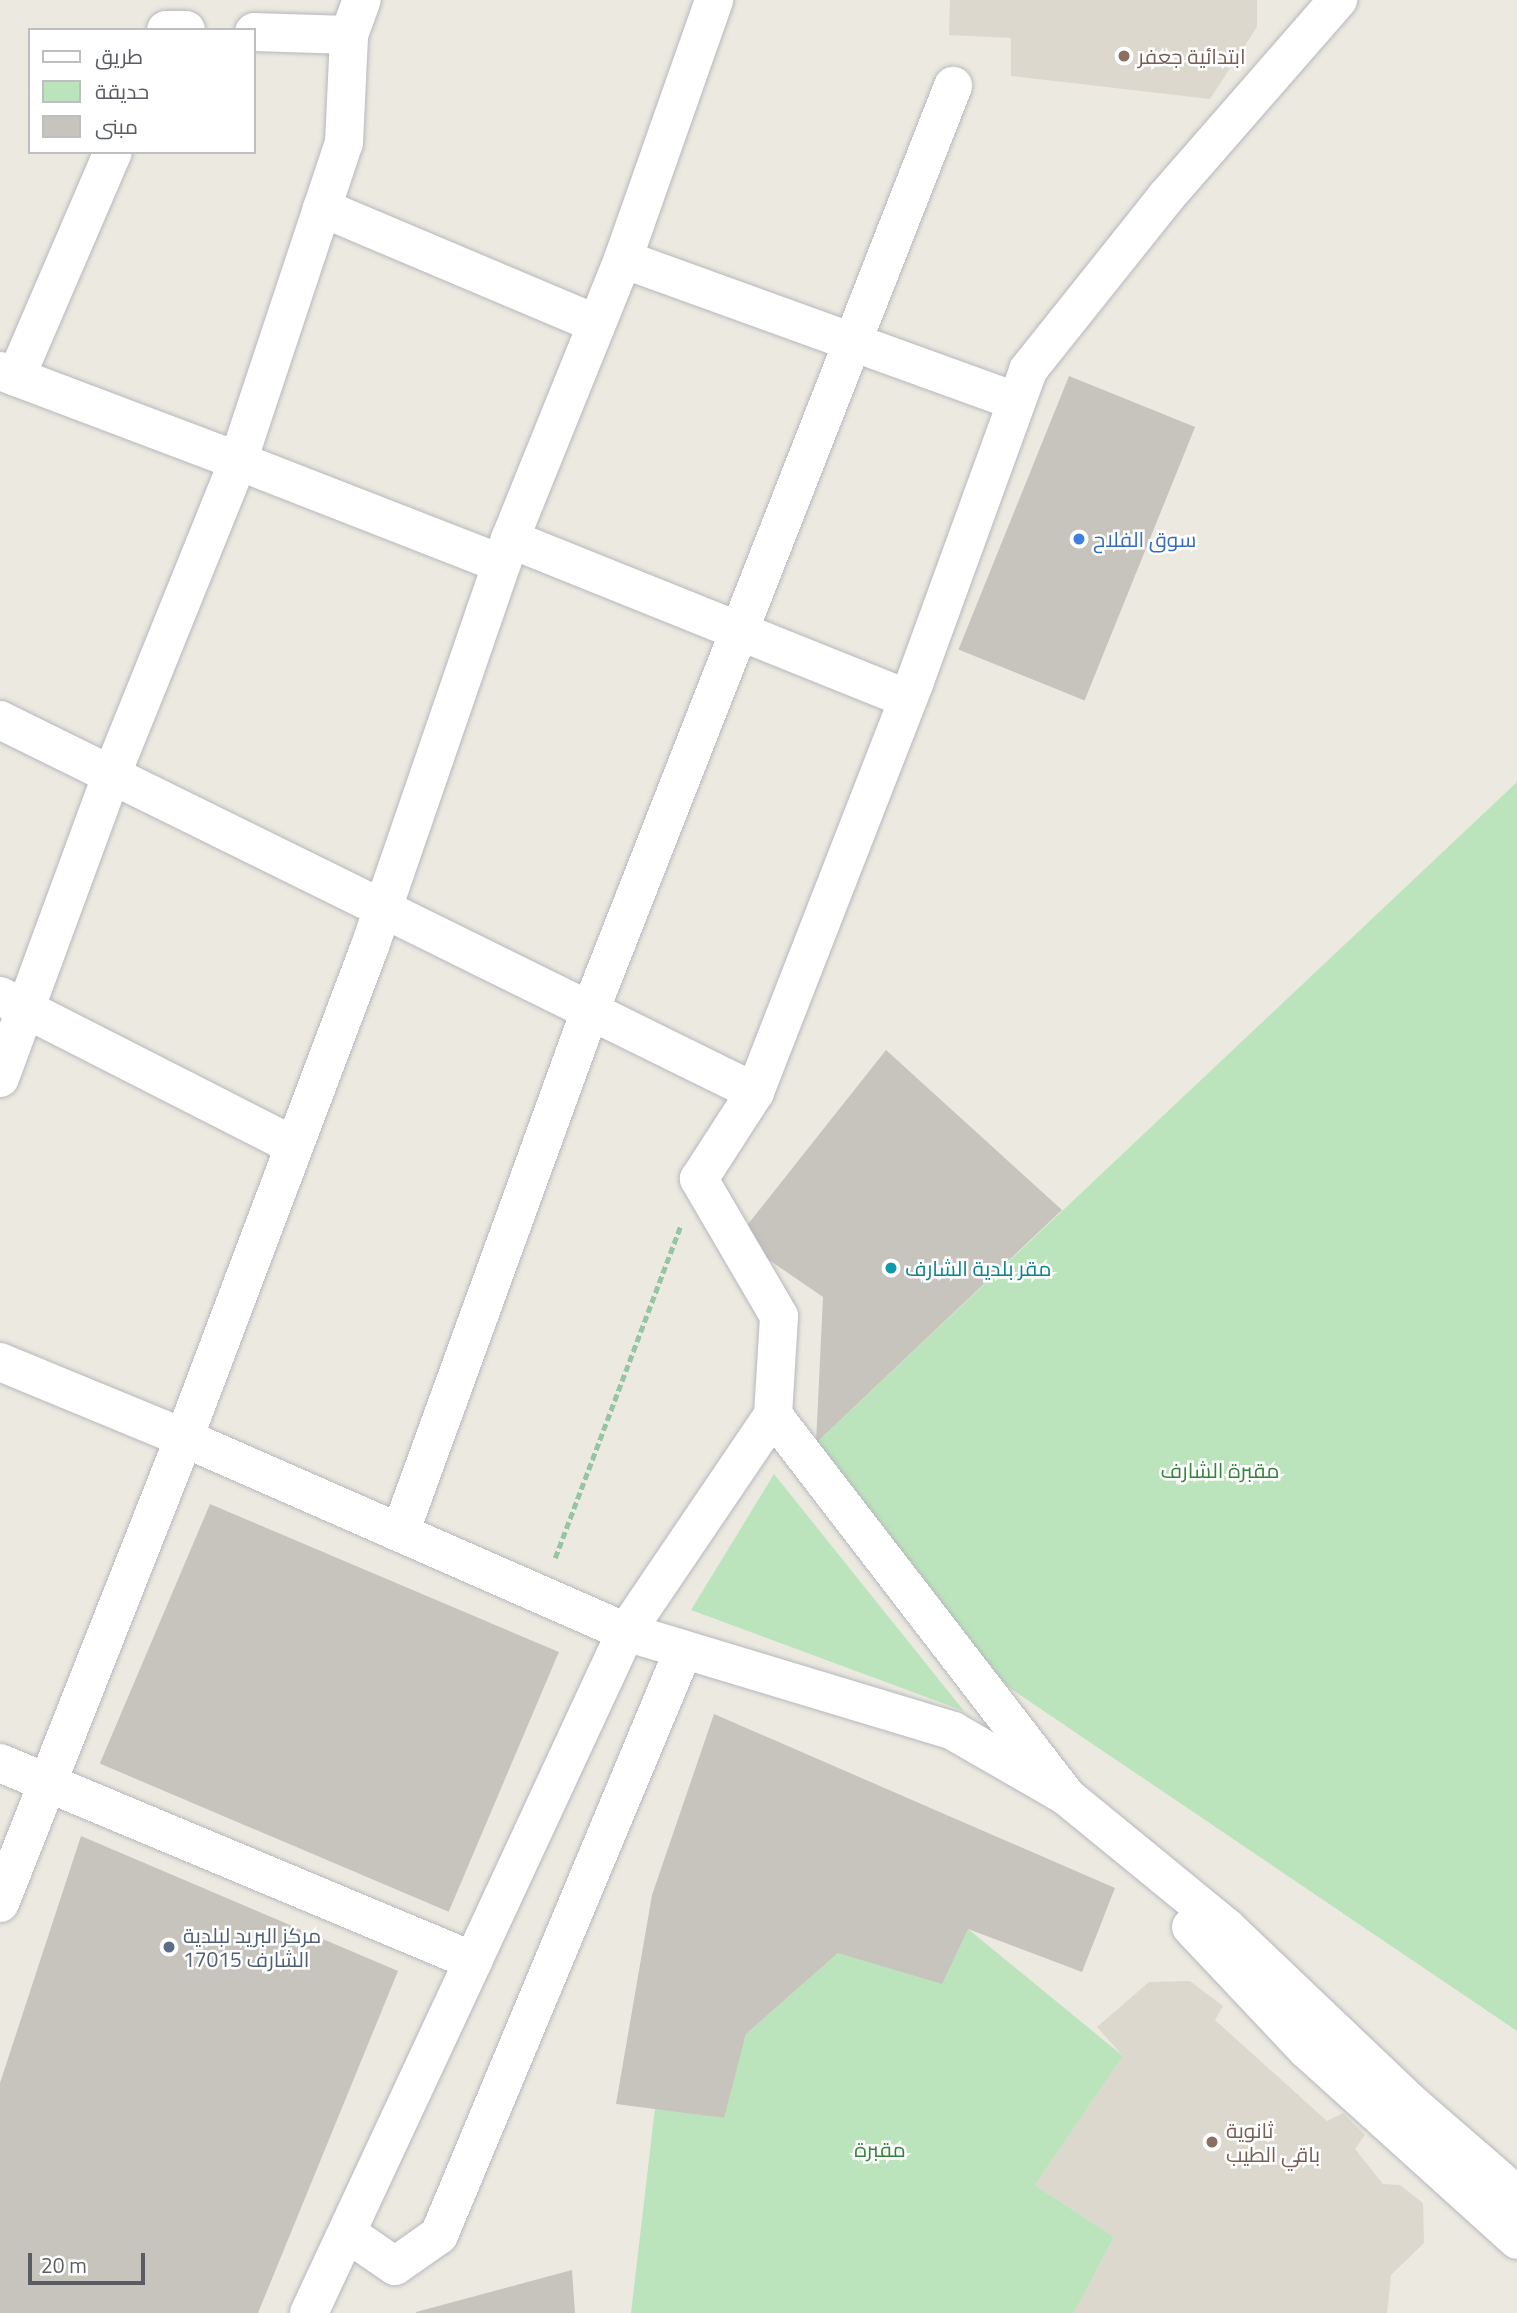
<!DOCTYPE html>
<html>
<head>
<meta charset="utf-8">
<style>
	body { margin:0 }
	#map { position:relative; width:1517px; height:2313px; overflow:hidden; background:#ece9e0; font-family:"Titillium Web",Cairo,sans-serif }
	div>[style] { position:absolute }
	.education>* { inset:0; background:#dcd8ce }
	.green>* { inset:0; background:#bce4bc }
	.building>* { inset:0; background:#c7c4bd; transform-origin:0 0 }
	.path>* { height:4.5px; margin-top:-2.25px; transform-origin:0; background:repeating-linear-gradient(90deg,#95c5a3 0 7px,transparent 0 10.5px) }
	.roads { filter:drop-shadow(0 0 2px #b6b8bd) drop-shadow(0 0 2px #b6b8bd) }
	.street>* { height:38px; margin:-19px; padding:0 19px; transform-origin:19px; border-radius:19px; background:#fff }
	.secondary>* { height:38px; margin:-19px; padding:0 19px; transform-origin:19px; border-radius:19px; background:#fff }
	.dots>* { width:19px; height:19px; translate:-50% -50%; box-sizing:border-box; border:4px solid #fff; border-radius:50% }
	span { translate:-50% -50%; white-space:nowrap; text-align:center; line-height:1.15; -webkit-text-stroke:5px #fff; paint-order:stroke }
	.education-label { font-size:21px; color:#785e54 }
	.left { translate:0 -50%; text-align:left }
	.shop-label { font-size:21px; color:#366cbe }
	.culture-label { font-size:21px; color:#0d838f }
	.park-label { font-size:21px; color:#35843a }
	.service-label { font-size:21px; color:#4e5e75 }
	.legend { position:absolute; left:28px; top:28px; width:228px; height:126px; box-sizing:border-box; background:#fff; border:2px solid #bdbec0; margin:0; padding:9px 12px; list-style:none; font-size:21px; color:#595c61 }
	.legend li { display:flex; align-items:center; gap:14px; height:35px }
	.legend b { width:35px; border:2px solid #bdbec0 }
	.scale { position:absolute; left:28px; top:2253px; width:117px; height:32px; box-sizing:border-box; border:4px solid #595c61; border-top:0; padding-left:9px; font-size:21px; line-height:24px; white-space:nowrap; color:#595c61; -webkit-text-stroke:5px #fff; paint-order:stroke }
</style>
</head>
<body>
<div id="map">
	<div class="education">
		<div style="clip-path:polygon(950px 0,1257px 0,1257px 27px,1210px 99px,1011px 76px,1011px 38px,949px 35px)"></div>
		<div style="clip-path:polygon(1190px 1981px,1223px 2006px,1215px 2020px,1327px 2121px,1343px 2113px,1365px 2135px,1355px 2149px,1383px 2184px,1400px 2185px,1423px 2203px,1424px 2243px,1391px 2275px,1387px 2313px,1074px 2313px,1114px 2237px,1035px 2185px,1123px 2056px,1097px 2027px,1149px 1982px)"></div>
	</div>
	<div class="green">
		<div style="clip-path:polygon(1517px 782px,1517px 2031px,1001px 1682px,816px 1443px)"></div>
		<div style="clip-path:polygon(774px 1474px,964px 1711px,691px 1610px)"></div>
		<div style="clip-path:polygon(968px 1929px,1123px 2056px,1035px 2185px,1114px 2237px,1074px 2313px,631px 2313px,655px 2108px,723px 2118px,746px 2034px,838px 1953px)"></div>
	</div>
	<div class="building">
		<div style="left:1069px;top:376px;width:136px;height:295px;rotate:22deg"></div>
		<div style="clip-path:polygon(886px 1050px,1062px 1210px,816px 1443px,823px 1297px,737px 1238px)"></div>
		<div style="left:210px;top:1504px;width:379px;height:282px;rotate:23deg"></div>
		<div style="clip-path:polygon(714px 1714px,1115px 1888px,1082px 1972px,968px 1929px,942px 1984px,838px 1953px,746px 2034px,724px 2118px,616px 2104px,652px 1895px)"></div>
		<div style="clip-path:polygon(81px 1836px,398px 1971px,258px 2313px,0 2313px,0 2083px)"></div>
		<div style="clip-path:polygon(572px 2270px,575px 2313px,416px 2313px,416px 2312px)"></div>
	</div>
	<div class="path">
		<div style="left:555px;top:1558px;width:356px;rotate:-69.3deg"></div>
	</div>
	<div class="roads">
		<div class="street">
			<div style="left:166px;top:30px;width:20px"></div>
			<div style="left:254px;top:32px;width:95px;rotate:1.8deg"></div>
			<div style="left:322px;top:208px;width:298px;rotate:22.9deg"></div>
			<div style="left:623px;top:259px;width:418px;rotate:19.9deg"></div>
			<div style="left:0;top:371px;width:254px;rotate:20.7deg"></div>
			<div style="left:238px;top:461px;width:335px;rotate:-71.6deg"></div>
			<div style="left:344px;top:143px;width:108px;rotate:-87.3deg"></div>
			<div style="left:349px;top:35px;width:37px;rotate:-70deg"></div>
			<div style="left:16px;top:377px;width:245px;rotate:-66.7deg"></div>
			<div style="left:510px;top:539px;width:429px;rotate:21.9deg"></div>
			<div style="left:0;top:720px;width:842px;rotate:26.23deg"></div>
			<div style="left:0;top:996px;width:330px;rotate:27deg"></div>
			<div style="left:0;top:1078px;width:322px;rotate:-69.8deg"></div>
			<div style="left:111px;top:776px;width:340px;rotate:-68deg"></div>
			<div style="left:238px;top:461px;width:283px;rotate:21.3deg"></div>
			<div style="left:0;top:1362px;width:199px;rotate:22.4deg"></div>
			<div style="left:773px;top:1415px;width:481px;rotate:52.4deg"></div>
			<div style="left:400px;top:1533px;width:556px;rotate:-70deg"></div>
			<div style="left:590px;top:1011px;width:994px;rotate:-68.57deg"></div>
			<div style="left:0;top:1763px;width:513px;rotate:22.71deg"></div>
			<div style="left:473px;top:1961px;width:363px;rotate:-65.1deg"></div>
			<div style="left:626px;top:1632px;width:262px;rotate:-55.9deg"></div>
			<div style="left:773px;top:1415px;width:99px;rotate:-86.5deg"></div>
			<div style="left:779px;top:1316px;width:159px;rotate:-120.3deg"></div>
			<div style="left:699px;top:1179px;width:103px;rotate:-57.2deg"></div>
			<div style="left:755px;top:1092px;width:438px;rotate:-68.7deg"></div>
			<div style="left:914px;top:684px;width:334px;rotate:-70deg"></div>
			<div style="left:1028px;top:370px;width:221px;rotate:-51.4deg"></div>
			<div style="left:1166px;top:197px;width:262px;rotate:-48.9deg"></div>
			<div style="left:347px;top:2233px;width:58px;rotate:34.5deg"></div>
			<div style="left:395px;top:2266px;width:54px;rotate:-35.2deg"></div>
			<div style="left:439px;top:2235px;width:633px;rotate:-67.32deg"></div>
			<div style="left:309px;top:2313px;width:388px;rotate:-65deg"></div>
		</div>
		<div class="secondary">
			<div style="left:184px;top:1438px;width:526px;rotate:-69.29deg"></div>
			<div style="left:370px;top:946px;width:430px;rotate:-71deg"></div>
			<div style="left:510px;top:539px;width:302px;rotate:-68deg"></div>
			<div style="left:623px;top:259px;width:275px;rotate:-70.6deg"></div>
			<div style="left:0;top:1903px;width:500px;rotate:-68.41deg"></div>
			<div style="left:184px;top:1438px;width:483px;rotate:23.7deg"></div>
			<div style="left:626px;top:1632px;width:342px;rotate:16.8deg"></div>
			<div style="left:953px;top:1731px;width:130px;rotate:29.9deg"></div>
			<div style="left:1066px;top:1796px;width:207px;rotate:39.3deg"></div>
			<div style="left:1226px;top:1927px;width:257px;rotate:43.6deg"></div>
			<div style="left:1412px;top:2104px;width:139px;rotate:40.9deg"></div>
			<div style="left:1191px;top:1927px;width:169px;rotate:46.7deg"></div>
			<div style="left:1307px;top:2050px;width:283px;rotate:42.1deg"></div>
		</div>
	</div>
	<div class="dots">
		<div style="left:1124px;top:56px;background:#8d6e63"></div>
		<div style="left:1079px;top:539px;background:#3f7fe0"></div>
		<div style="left:891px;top:1268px;background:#0f9aa8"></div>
		<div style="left:169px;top:1947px;background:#5c6f8a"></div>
		<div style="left:1212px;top:2142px;background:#8d6e63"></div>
	</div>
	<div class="education-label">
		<span class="left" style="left:1138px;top:56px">ابتدائية جعفر</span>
		<span class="left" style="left:1226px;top:2142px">ثانوية<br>باقي الطيب</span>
	</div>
	<div class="shop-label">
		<span class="left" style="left:1093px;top:539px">سوق الفلاح</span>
	</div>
	<div class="culture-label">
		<span class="left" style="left:905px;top:1268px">مقر بلدية الشارف</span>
	</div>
	<div class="park-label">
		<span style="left:1220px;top:1470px">مقبرة الشارف</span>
		<span style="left:880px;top:2149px">مقبرة</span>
	</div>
	<div class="service-label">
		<span class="left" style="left:183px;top:1947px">مركز البريد لبلدية<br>الشارف 17015</span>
	</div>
	<ul class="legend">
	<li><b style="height:9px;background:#fff"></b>طريق</li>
	<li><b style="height:19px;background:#bce4bc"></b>حديقة</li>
	<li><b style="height:19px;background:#c7c4bd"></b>مبنى</li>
	</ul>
	<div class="scale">20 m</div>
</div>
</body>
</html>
